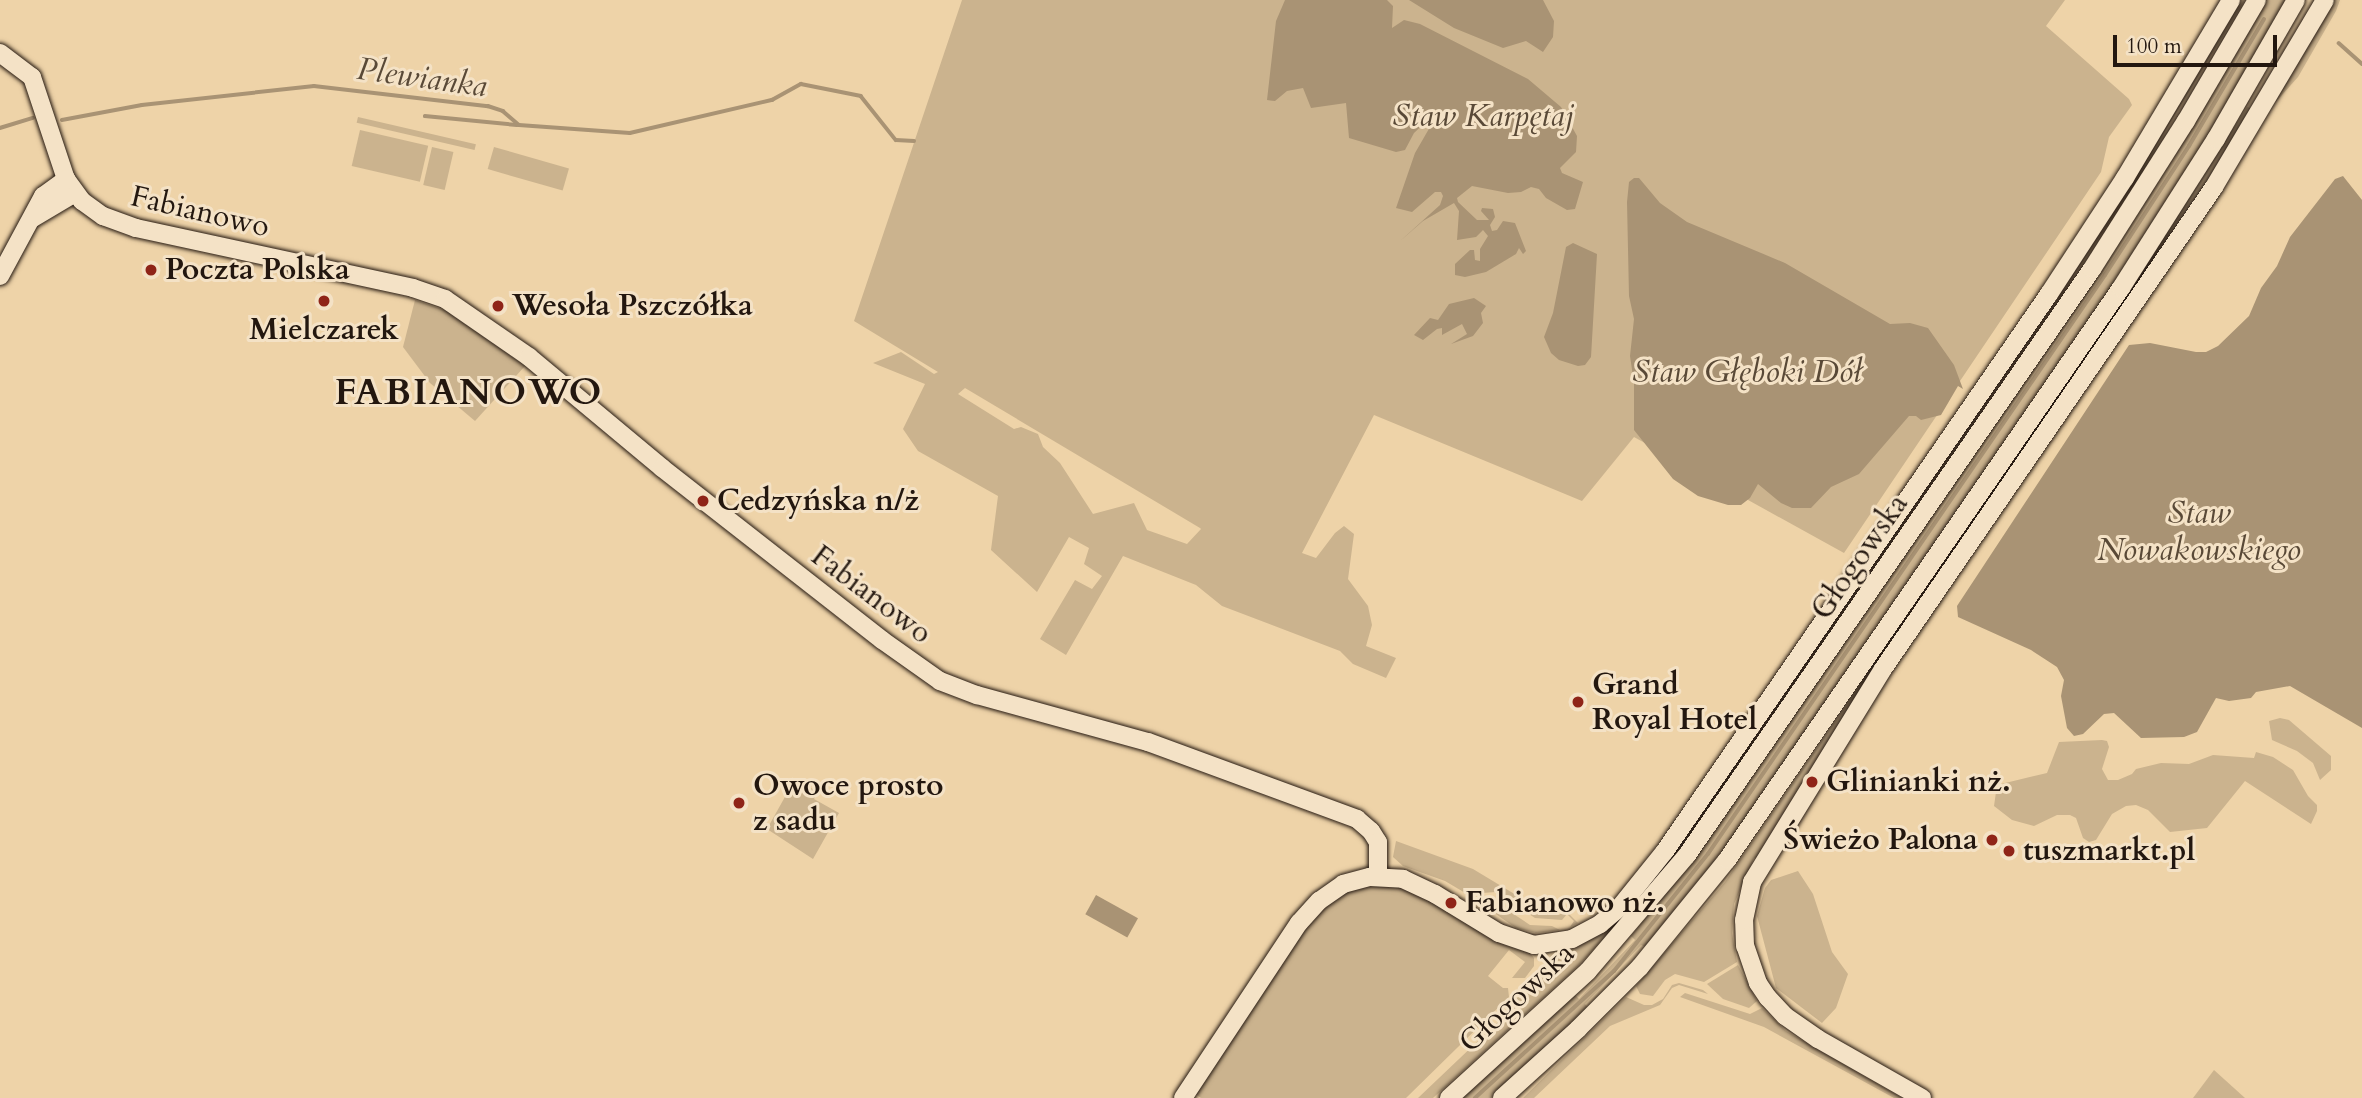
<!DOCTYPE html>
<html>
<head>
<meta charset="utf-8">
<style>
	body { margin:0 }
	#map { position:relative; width:2362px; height:1098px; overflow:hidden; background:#eed3a8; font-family:Cardo,serif }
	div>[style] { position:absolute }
	.green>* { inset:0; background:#cbb38e; transform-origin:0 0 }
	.water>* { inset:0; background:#a99374; transform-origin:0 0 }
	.stream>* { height:3.5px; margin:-1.75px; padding:0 1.75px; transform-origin:1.75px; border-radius:1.75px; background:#a99374 }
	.roads { filter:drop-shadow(0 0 2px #23170f) drop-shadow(0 0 2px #23170f) }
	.secondary>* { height:18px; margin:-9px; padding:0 9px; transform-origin:9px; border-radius:9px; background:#f4e2c6 }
	.dots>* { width:19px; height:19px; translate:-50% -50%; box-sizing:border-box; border:4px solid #f4e2c6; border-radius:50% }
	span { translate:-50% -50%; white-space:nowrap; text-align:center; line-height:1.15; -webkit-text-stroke:6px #f4e2c6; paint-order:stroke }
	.street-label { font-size:30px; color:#23170f }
	.poi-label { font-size:30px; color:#23170f; font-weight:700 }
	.left { translate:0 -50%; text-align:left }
	.right { translate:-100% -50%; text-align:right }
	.water-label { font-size:32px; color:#594937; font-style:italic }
	.district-label { font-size:37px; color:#23170f; font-weight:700; letter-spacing:2px }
	.scale { position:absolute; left:2113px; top:35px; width:164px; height:32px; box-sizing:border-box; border:4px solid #23170f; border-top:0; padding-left:9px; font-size:21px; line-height:24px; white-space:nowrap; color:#23170f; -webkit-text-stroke:5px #f4e2c6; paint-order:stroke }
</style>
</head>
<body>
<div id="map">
	<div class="green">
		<div style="clip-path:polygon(evenodd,962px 0,2065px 0,2046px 26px,2129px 99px,2132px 105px,2109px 137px,2101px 172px,1844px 553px,1634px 437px,1582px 501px,1374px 415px,1302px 553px,1316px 558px,1335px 533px,1344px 526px,1354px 534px,1348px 579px,1368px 606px,1372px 625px,1366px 646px,1396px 658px,1386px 678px,1353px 664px,1340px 651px,1222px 606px,1196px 585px,1123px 556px,1066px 655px,1040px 639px,1075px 580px,1092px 589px,1102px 576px,1084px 564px,1089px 548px,1069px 537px,1037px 592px,991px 550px,998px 496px,918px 451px,903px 429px,925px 384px,873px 363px,901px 352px,934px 374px,938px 372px,854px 321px,962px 0,965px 388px,1200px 528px,1201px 529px,1187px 544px,1147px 530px,1134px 503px,1093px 514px,1060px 463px,1043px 447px,1038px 434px,1021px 427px,1014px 429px,958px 394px,965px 388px)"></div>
		<div style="clip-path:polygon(2239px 0,2245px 0,2107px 226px,1697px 824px,1629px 911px,1578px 966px,1433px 1098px,1418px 1098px,1500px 1020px,1551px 955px,1608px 928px)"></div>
		<div style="clip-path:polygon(2266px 0,2287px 0,2230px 101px,2114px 284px,1721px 856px,1646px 947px,1641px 945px,1585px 1004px,1589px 1009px,1551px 1044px,1491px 1098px,1461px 1098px,1575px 995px,1579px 999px,1635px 940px,1631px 936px,1705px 844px)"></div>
		<div style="clip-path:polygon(2314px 0,2318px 0,2240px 135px,1757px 859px,1754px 858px,1734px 904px,1732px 933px,1737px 962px,1704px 982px,1675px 974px,1665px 980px,1653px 996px,1640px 994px,1636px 986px,1725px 882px,2107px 326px,2247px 107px,2251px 108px)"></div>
		<div style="clip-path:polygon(2332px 0,2340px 0,2336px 11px,2298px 77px,2274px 104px)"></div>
		<div style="left:358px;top:117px;width:121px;height:6px;rotate:13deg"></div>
		<div style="left:360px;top:130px;width:70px;height:37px;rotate:13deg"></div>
		<div style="left:432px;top:147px;width:22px;height:39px;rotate:13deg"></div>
		<div style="left:494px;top:147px;width:78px;height:23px;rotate:16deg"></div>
		<div style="clip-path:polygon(415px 300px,450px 312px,525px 366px,475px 421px,430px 383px,403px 347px)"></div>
		<div style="clip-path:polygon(2280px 718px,2289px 720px,2331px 756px,2331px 770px,2320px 780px,2313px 763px,2297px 751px,2272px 740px,2269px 721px)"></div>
		<div style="clip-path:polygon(2102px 740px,2107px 741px,2109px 747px,2102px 769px,2108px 780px,2118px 780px,2132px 774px,2136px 769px,2161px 763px,2189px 764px,2213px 755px,2254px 758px,2256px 752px,2273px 757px,2293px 770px,2308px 796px,2317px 805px,2317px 811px,2311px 824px,2245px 781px,2207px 828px,2170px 832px,2148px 810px,2136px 805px,2126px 806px,2112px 814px,2096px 840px,2089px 842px,2083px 838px,2076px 818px,2070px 815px,2057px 815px,2034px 826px,2012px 820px,1994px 806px,1997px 785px,2047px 773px,2059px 742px)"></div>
		<div style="clip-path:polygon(795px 779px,818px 792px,814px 799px,839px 813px,813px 859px,767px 829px)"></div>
		<div style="clip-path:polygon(1396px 841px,1473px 869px,1539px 909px,1559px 915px,1565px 910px,1578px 923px,1570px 927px,1574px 921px,1567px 914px,1562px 920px,1535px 918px,1496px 892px,1467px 894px,1445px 881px,1403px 866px,1393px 857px)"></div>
		<div style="clip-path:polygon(1798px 871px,1813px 894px,1832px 952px,1848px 974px,1836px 1008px,1822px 1023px,1776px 988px,1757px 916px,1765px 888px,1771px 880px)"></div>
		<div style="clip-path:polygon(1363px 885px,1405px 888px,1423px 896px,1505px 945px,1530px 953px,1534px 958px,1534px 966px,1525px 978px,1512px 978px,1525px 962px,1509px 950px,1488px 976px,1503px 988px,1508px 988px,1509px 997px,1406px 1098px,1201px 1098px,1194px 1093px,1292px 946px,1322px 907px,1343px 892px)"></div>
		<div style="clip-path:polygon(1491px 899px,1530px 925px,1552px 926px,1560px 930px,1536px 933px,1516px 928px,1477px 901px)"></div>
		<div style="clip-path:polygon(1738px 965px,1757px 1001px,1749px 1008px,1723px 999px,1707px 984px)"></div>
		<div style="clip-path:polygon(1679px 983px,1703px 990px,1708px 994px,1679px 985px,1672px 988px,1660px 1005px,1610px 1026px,1534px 1098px,1523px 1098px,1626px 997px,1644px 1005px,1652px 1005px,1663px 999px,1672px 985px)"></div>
		<div style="clip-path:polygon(1685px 993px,1750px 1014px,1762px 1008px,1786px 1031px,1902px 1098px,1894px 1098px,1764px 1027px,1680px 997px)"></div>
		<div style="clip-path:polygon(2214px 1070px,2245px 1098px,2193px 1098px)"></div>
	</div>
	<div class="water">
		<div style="clip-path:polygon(1285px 0,1387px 0,1393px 6px,1392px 28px,1404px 20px,1420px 24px,1528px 79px,1561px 107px,1577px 136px,1576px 152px,1560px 168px,1562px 173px,1583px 182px,1575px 209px,1567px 210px,1546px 198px,1539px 189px,1531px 187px,1521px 192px,1508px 193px,1472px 186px,1457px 198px,1458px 202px,1477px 220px,1489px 220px,1481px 211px,1482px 208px,1493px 209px,1495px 217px,1490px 225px,1492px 231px,1497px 230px,1503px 221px,1515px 223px,1526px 251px,1523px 254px,1519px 248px,1516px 254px,1486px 272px,1465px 277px,1455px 275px,1455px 264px,1470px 250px,1474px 250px,1475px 260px,1480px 261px,1480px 249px,1488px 236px,1483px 230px,1476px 237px,1457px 240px,1459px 211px,1454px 203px,1423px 221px,1399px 242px,1440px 205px,1443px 196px,1441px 192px,1435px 192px,1412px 212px,1396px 208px,1415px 153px,1430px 127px,1430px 118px,1414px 133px,1405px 150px,1396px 152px,1349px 138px,1346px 103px,1311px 108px,1303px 88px,1287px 91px,1275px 101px,1267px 100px,1276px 21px)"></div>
		<div style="clip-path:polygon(1409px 0,1543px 0,1554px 21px,1553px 37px,1543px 52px,1526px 41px,1503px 48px,1454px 28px)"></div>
		<div style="clip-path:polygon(2343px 176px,2362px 200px,2362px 728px,2290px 686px,2256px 692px,2251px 698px,2229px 701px,2216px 698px,2197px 732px,2184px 737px,2141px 738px,2114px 713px,2104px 714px,2083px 734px,2074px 736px,2067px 728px,2061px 696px,2064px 680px,2057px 667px,2031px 650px,1958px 617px,1957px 606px,2129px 345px,2150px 343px,2196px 352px,2206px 352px,2218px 346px,2249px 316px,2261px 288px,2277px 266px,2290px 237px,2335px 179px)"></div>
		<div style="clip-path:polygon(1634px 178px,1639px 178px,1660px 203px,1687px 222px,1785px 263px,1890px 324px,1910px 323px,1928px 328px,1954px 365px,1963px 389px,1958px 386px,1941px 415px,1921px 420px,1916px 416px,1909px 416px,1859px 474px,1831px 487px,1811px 508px,1792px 508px,1781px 503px,1758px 484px,1750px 498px,1741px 505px,1728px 505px,1698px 496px,1673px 479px,1634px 430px,1634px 383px,1630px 356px,1634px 319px,1629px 296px,1627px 202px,1629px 182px)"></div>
		<div style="clip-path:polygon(1573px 243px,1597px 254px,1591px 357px,1585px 365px,1578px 366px,1559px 360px,1551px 353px,1544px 337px,1553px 313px,1566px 247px)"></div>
		<div style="clip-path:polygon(1474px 298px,1486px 306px,1481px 313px,1483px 323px,1473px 336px,1451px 344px,1467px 334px,1462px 324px,1442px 335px,1442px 328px,1437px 329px,1423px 340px,1414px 335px,1430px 318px,1438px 320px,1449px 304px)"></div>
		<div style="left:1096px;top:895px;width:48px;height:22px;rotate:29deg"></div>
	</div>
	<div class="stream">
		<div style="left:2339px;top:43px;width:31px;rotate:42deg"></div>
		<div style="left:425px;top:116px;width:92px;rotate:5.6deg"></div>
		<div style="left:62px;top:120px;width:81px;rotate:-10.6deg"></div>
		<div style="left:142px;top:105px;width:173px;rotate:-6.3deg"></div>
		<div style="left:314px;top:86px;width:175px;rotate:6.6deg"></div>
		<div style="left:488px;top:106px;width:16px;rotate:18deg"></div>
		<div style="left:503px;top:111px;width:21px;rotate:41deg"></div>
		<div style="left:519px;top:125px;width:111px;rotate:4.1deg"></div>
		<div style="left:630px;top:133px;width:146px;rotate:-13.1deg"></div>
		<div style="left:772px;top:100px;width:33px;rotate:-29deg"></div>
		<div style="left:801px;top:84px;width:61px;rotate:11.3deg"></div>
		<div style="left:861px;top:96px;width:56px;rotate:51.5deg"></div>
		<div style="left:896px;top:140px;width:18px;rotate:3deg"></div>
		<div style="left:0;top:128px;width:34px;rotate:-17deg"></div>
		<div style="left:1475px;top:1098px;width:188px;rotate:-42.4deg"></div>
		<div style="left:1614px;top:971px;width:150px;rotate:-51.2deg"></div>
		<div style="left:1708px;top:854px;width:702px;rotate:-55.56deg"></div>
		<div style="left:2105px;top:275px;width:154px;rotate:-56.9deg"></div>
		<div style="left:2189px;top:146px;width:147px;rotate:-59.4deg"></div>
	</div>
	<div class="roads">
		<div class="secondary">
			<div style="left:0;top:53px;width:40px;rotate:37deg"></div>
			<div style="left:32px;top:77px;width:108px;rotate:71.6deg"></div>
			<div style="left:66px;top:179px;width:27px;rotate:54deg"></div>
			<div style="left:82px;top:201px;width:26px;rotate:36deg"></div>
			<div style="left:103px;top:216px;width:35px;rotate:20deg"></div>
			<div style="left:136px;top:228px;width:283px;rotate:12.2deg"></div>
			<div style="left:413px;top:288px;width:34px;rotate:19deg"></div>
			<div style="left:445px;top:299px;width:102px;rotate:34.6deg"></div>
			<div style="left:529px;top:357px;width:173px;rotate:39.8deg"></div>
			<div style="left:662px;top:468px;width:279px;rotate:38deg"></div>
			<div style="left:882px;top:640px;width:71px;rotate:35.3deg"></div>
			<div style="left:940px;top:681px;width:40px;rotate:21deg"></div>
			<div style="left:977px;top:695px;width:177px;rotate:15.4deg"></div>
			<div style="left:1148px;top:742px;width:223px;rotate:20.2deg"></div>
			<div style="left:1357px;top:819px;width:18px;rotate:41deg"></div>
			<div style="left:1371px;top:831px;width:13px;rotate:58deg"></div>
			<div style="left:1378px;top:842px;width:34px;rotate:90deg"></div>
			<div style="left:33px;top:218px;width:49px;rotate:-30.8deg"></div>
			<div style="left:0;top:276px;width:91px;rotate:-61.7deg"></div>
			<div style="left:43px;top:196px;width:29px;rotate:-36deg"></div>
			<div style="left:1183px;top:1098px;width:210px;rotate:-56.5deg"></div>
			<div style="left:1299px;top:923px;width:30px;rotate:-48deg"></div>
			<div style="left:1319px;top:901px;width:29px;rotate:-35deg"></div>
			<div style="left:1343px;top:884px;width:28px;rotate:-15deg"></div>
			<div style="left:1370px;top:877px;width:33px;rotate:3deg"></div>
			<div style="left:1403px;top:879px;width:35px;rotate:25deg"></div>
			<div style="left:1435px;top:894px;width:75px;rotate:31.4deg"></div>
			<div style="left:1499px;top:933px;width:37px;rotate:19deg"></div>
			<div style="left:1534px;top:945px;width:38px;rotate:-9deg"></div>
			<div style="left:1572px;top:939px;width:32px;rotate:-28deg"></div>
			<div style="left:1600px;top:924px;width:26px;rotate:-40deg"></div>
			<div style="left:1620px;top:907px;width:72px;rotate:-51.2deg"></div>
			<div style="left:1665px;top:851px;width:677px;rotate:-55.42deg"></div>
			<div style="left:2049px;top:294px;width:139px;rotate:-56.8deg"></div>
			<div style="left:2125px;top:178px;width:207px;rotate:-59.2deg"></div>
			<div style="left:1449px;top:1098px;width:188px;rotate:-42.4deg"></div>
			<div style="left:1588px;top:971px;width:153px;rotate:-49.5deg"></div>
			<div style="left:1687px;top:855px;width:712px;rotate:-55.35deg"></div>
			<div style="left:2092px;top:269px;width:175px;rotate:-57.6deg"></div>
			<div style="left:2186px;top:121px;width:140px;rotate:-59.6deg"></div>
			<div style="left:1502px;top:1098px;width:103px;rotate:-42.2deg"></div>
			<div style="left:1578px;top:1029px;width:88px;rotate:-45deg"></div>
			<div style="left:1640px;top:967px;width:138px;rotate:-50.9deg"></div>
			<div style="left:1727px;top:860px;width:695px;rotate:-55.44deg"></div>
			<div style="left:2121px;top:288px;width:177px;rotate:-57.5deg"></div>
			<div style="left:2216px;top:139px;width:160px;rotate:-60.1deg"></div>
			<div style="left:1922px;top:1098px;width:120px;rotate:-150.4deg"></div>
			<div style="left:1818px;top:1039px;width:40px;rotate:-145.1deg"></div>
			<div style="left:1785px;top:1016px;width:25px;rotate:-133deg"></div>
			<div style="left:1768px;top:998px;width:18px;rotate:-124deg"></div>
			<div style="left:1758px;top:983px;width:39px;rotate:-109deg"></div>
			<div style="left:1745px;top:946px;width:26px;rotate:-92deg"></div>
			<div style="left:1744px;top:920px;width:39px;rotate:-78deg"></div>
			<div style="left:1752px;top:882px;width:250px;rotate:-58.4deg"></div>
			<div style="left:1883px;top:669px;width:585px;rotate:-55.52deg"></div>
			<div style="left:2214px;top:187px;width:217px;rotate:-59.3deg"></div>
		</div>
	</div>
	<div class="dots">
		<div style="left:151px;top:270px;background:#8f2418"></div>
		<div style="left:324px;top:301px;background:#8f2418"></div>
		<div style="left:498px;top:306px;background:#8f2418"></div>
		<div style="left:703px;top:501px;background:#8f2418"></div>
		<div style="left:1578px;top:702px;background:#8f2418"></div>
		<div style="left:1812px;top:782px;background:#8f2418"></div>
		<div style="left:739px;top:803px;background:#8f2418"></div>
		<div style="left:1992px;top:840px;background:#8f2418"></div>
		<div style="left:2009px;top:851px;background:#8f2418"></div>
		<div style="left:1451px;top:903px;background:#8f2418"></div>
	</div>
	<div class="street-label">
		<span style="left:200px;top:212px;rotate:13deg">Fabianowo</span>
		<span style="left:1860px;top:557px;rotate:-55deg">Głogowska</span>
		<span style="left:871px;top:595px;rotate:37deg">Fabianowo</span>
		<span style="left:1517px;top:998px;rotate:-43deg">Głogowska</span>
	</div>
	<div class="poi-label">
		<span class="left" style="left:165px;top:270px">Poczta Polska</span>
		<span class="left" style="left:512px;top:306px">Wesoła Pszczółka</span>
		<span style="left:324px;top:330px">Mielczarek</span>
		<span class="left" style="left:717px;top:501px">Cedzyńska n/ż</span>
		<span class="left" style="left:1592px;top:702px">Grand<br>Royal Hotel</span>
		<span class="left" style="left:1826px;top:782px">Glinianki nż.</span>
		<span class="left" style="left:753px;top:803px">Owoce prosto<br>z sadu</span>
		<span class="right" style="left:1978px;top:840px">Świeżo Palona</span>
		<span class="left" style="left:2023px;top:851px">tuszmarkt.pl</span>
		<span class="left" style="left:1465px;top:903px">Fabianowo nż.</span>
	</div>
	<div class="water-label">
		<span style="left:422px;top:78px;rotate:8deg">Plewianka</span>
		<span style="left:1483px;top:116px">Staw Karpętaj</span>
		<span style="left:1747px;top:372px">Staw Głęboki Dół</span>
		<span style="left:2199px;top:532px">Staw<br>Nowakowskiego</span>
	</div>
	<div class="district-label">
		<span style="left:469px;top:392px">FABIANOWO</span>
	</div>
	<div class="scale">100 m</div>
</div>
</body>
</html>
